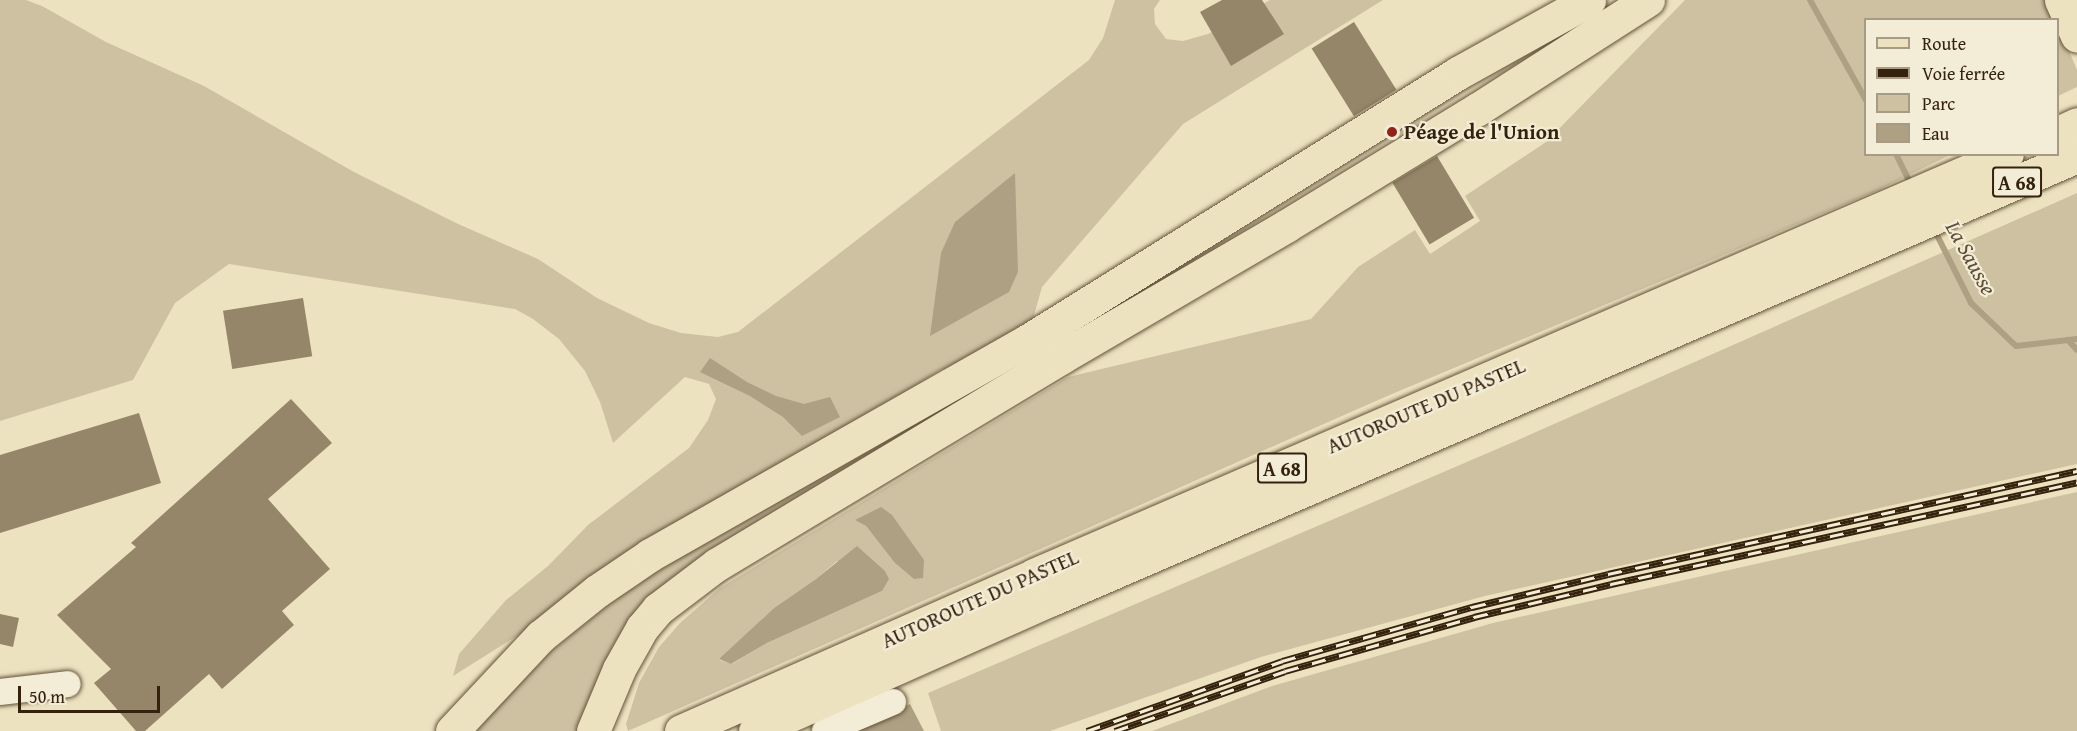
<!DOCTYPE html>
<html>
<head>
<meta charset="utf-8">
<style>
	body { margin:0 }
	#map { position:relative; width:2077px; height:731px; overflow:hidden; background:#ede2c0; font-family:"Gentium Book Plus",serif }
	div>[style] { position:absolute }
	.green>* { inset:0; background:#cec1a2 }
	.water>* { inset:0; background:#aea183 }
	.stream>* { height:6px; margin:-3px; padding:0 3px; transform-origin:3px; border-radius:3px; background:#aea183 }
	.building>* { inset:0; background:#95866a; transform-origin:0 0 }
	.roads { filter:drop-shadow(0 0 2px #63523a) drop-shadow(0 0 2px #63523a) }
	.minor>* { height:26px; margin:-13px; padding:0 13px; transform-origin:13px; border-radius:13px; background:#f3ecd6 }
	.major>* { height:33px; margin:-16.5px; padding:0 16.5px; transform-origin:16.5px; border-radius:16.5px; background:#ede2c0 }
	.highway>* { height:33px; margin:-16.5px; padding:0 16.5px; transform-origin:16.5px; border-radius:16.5px; background:#ede2c0 }
	.rail>* { height:7px; margin-top:-3.5px; transform-origin:0; background:repeating-linear-gradient(90deg,#f3ecd6 0 14px,#35220d 0 28px); box-sizing:border-box; border-block:2px solid #35220d }
	.dots>* { width:16px; height:16px; translate:-50% -50%; box-sizing:border-box; border:3px solid #f3ecd6; border-radius:50% }
	span { translate:-50% -50%; white-space:nowrap; text-align:center; line-height:1.15; -webkit-text-stroke:4.5px #f3ecd6; paint-order:stroke }
	.shield-label span { padding:2px 4px; background:#f3ecd6; border:2px solid; border-radius:4px; -webkit-text-stroke-width:0 }
	.shield-label { font-size:20px; color:#35220d; font-weight:700 }
	.poi-label { font-size:21px; color:#35220d; font-weight:700 }
	.left { translate:0 -50%; text-align:left }
	.street-label { font-size:21px; color:#35220d }
	.water-label { font-size:22px; color:#5f4e36; font-style:italic }
	.legend { position:absolute; left:1864px; top:18px; width:195px; height:138px; box-sizing:border-box; background:#f3ecd6; border:2px solid #a79b86; margin:0; padding:8px 10px; list-style:none; font-size:18px; color:#35220d }
	.legend li { display:flex; align-items:center; gap:12px; height:30px }
	.legend b { width:30px; border:2px solid #a79b86 }
	.scale { position:absolute; left:18px; top:686px; width:142px; height:27px; box-sizing:border-box; border:3px solid #35220d; border-top:0; padding-left:8px; font-size:18px; line-height:21px; white-space:nowrap; color:#35220d; -webkit-text-stroke:4px #f3ecd6; paint-order:stroke }
</style>
</head>
<body>
<div id="map">
	<div class="green">
		<div style="clip-path:polygon(0 0,26px 0,42px 6px,106px 42px,204px 86px,354px 172px,456px 223px,538px 259px,597px 298px,649px 323px,681px 333px,718px 337px,738px 332px,1089px 60px,1103px 38px,1115px 0,1160px 0,1154px 9px,1155px 24px,1166px 39px,1183px 41px,1208px 34px,1270px 0,1383px 0,1183px 124px,1042px 287px,1027px 340px,940px 370px,453px 676px,459px 654px,506px 600px,548px 566px,588px 525px,689px 448px,708px 420px,716px 399px,709px 384px,685px 377px,613px 443px,600px 402px,585px 371px,559px 339px,533px 319px,515px 309px,229px 264px,175px 303px,133px 380px,0 421px)"></div>
		<div style="clip-path:polygon(evenodd,1685px 0,2047px 0,2056px 19px,1866px 20px,1866px 154px,1950px 155px,1876px 191px,1385px 397px,628px 731px,626px 724px,639px 683px,659px 647px,680px 623px,720px 588px,1068px 377px,1311px 319px,1358px 267px,1415px 230px,1430px 254px,1480px 221px,1465px 196px,1546px 142px,1685px 0,856px 520px,924px 560px,894px 562px,866px 526px,856px 520px,1685px 0,837px 561px,882px 591px,767px 643px,732px 664px,719px 660px,774px 608px,816px 579px,837px 561px)"></div>
		<div style="clip-path:polygon(2058px 24px,2077px 70px,2077px 87px,2058px 96px)"></div>
		<div style="clip-path:polygon(2077px 193px,2077px 464px,1485px 596px,1261px 657px,1050px 731px,941px 731px,928px 693px,1518px 440px)"></div>
		<div style="clip-path:polygon(1059px 344px,677px 583px,581px 731px,469px 731px,549px 653px,608px 605px,666px 565px)"></div>
		<div style="clip-path:polygon(2077px 492px,2077px 731px,1152px 731px,1272px 686px,1493px 623px)"></div>
	</div>
	<div class="water">
		<div style="clip-path:polygon(1015px 173px,1018px 272px,1009px 292px,930px 336px,941px 253px,955px 222px)"></div>
		<div style="clip-path:polygon(710px 358px,747px 382px,776px 396px,804px 404px,830px 397px,840px 417px,802px 436px,783px 417px,750px 396px,700px 372px)"></div>
		<div style="clip-path:polygon(881px 507px,892px 515px,924px 560px,923px 578px,914px 579px,894px 562px,866px 526px,855px 520px)"></div>
		<div style="clip-path:polygon(857px 546px,885px 571px,889px 579px,882px 591px,767px 643px,731px 664px,719px 659px,774px 608px,816px 579px)"></div>
		<div style="clip-path:polygon(910px 704px,924px 731px,855px 731px)"></div>
	</div>
	<div class="stream">
		<div style="left:1810px;top:0;width:115px;rotate:60.8deg"></div>
		<div style="left:1896px;top:154px;width:34px;rotate:64deg"></div>
		<div style="left:1934px;top:229px;width:83px;rotate:63.4deg"></div>
		<div style="left:1971px;top:303px;width:62px;rotate:43.7deg"></div>
		<div style="left:2016px;top:346px;width:61px;rotate:-6.5deg"></div>
		<div style="left:2068px;top:340px;width:13px;rotate:48deg"></div>
	</div>
	<div class="building">
		<div style="clip-path:polygon(1222px 0,1262px 0,1284px 34px,1231px 66px,1200px 12px)"></div>
		<div style="left:1354px;top:22px;width:80px;height:50px;rotate:58deg"></div>
		<div style="left:1437px;top:156px;width:72px;height:52px;rotate:59deg"></div>
		<div style="left:303px;top:298px;width:59px;height:81px;rotate:81deg"></div>
		<div style="clip-path:polygon(291px 399px,332px 443px,268px 499px,330px 569px,282px 611px,294px 625px,222px 689px,209px 674px,145px 731px,136px 731px,94px 683px,111px 669px,57px 615px,136px 547px,131px 543px)"></div>
		<div style="clip-path:polygon(139px 413px,161px 483px,0 533px,0 455px)"></div>
		<div style="clip-path:polygon(0 614px,19px 618px,13px 647px,0 644px)"></div>
	</div>
	<div class="roads">
		<div class="minor">
			<div style="left:0;top:692px;width:68px;rotate:-6.7deg"></div>
			<div style="left:825px;top:731px;width:74px;rotate:-23.1deg"></div>
		</div>
		<div class="major">
			<div style="left:2061px;top:0;width:39px;rotate:66deg"></div>
		</div>
		<div class="highway">
			<div style="left:2058px;top:133px;width:21px;rotate:-25deg"></div>
			<div style="left:452px;top:731px;width:130px;rotate:-46.9deg"></div>
			<div style="left:541px;top:636px;width:72px;rotate:-38.8deg"></div>
			<div style="left:597px;top:591px;width:64px;rotate:-34.2deg"></div>
			<div style="left:650px;top:555px;width:434px;rotate:-29.6deg"></div>
			<div style="left:1027px;top:341px;width:508px;rotate:-31.87deg"></div>
			<div style="left:1458px;top:73px;width:150px;rotate:-29.1deg"></div>
			<div style="left:593px;top:731px;width:67px;rotate:-67.2deg"></div>
			<div style="left:619px;top:669px;width:47px;rotate:-60.7deg"></div>
			<div style="left:642px;top:628px;width:25px;rotate:-50deg"></div>
			<div style="left:658px;top:609px;width:73px;rotate:-37.2deg"></div>
			<div style="left:716px;top:565px;width:404px;rotate:-31deg"></div>
			<div style="left:1062px;top:357px;width:259px;rotate:-30.3deg"></div>
			<div style="left:1286px;top:226px;width:225px;rotate:-31.4deg"></div>
			<div style="left:1478px;top:109px;width:202px;rotate:-32.7deg"></div>
			<div style="left:681px;top:731px;width:386px;rotate:-23.8deg"></div>
			<div style="left:1034px;top:575px;width:1060px;rotate:-23.4deg"></div>
			<div style="left:755px;top:731px;width:325px;rotate:-24deg"></div>
			<div style="left:1052px;top:599px;width:1117px;rotate:-23.37deg"></div>
		</div>
	</div>
	<div class="rail">
		<div style="left:1087px;top:731px;width:207px;rotate:-19.7deg"></div>
		<div style="left:1282px;top:661px;width:198px;rotate:-15.9deg"></div>
		<div style="left:1472px;top:607px;width:140px;rotate:-13.6deg"></div>
		<div style="left:1608px;top:574px;width:480px;rotate:-12.4deg"></div>
		<div style="left:1115px;top:731px;width:180px;rotate:-19.4deg"></div>
		<div style="left:1285px;top:671px;width:197px;rotate:-15.9deg"></div>
		<div style="left:1474px;top:617px;width:141px;rotate:-13.5deg"></div>
		<div style="left:1611px;top:584px;width:477px;rotate:-12.3deg"></div>
	</div>
	<div class="dots">
		<div style="left:1392px;top:132px;background:#8f2418"></div>
	</div>
	<div class="shield-label">
		<span style="left:2017px;top:182px">A 68</span>
		<span style="left:1282px;top:468px">A 68</span>
	</div>
	<div class="poi-label">
		<span class="left" style="left:1404px;top:132px">Péage de l'Union</span>
	</div>
	<div class="street-label">
		<span style="left:1426px;top:406px;rotate:-23deg">AUTOROUTE DU PASTEL</span>
		<span style="left:980px;top:599px;rotate:-24deg">AUTOROUTE DU PASTEL</span>
	</div>
	<div class="water-label">
		<span style="left:1971px;top:258px;rotate:61deg">La Sausse</span>
	</div>
	<ul class="legend">
	<li><b style="height:8px;background:#ede2c0"></b>Route</li>
	<li><b style="height:8px;background:#35220d"></b>Voie ferrée</li>
	<li><b style="height:16px;background:#cec1a2"></b>Parc</li>
	<li><b style="height:16px;background:#aea183"></b>Eau</li>
	</ul>
	<div class="scale">50 m</div>
</div>
</body>
</html>
